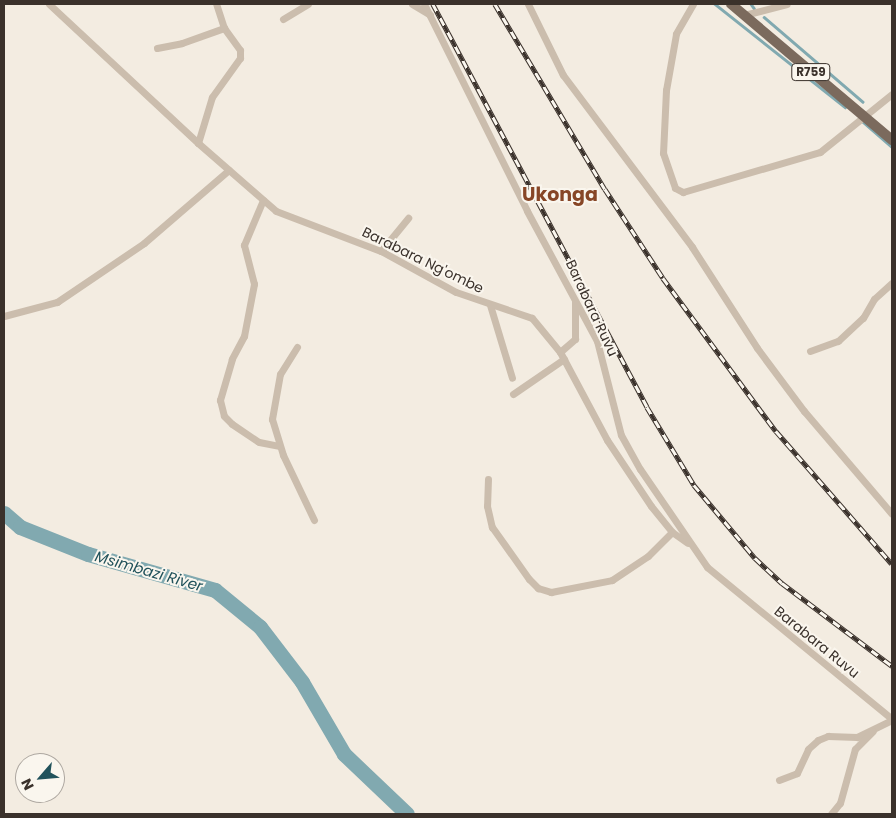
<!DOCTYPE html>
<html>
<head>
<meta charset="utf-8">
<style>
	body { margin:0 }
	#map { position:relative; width:896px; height:818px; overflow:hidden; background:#f3ece1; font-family:Poppins,sans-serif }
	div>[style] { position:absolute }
	.stream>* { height:2.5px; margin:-1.25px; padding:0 1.25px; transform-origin:1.25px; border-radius:1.25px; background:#81a9b0 }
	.river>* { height:15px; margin:-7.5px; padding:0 7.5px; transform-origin:7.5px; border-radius:7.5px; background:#81a9b0 }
	.street>* { height:7px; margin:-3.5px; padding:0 3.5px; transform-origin:3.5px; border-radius:3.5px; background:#cbbdad }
	.primary>* { height:10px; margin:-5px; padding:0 5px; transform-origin:5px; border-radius:5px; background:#7b6a5d }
	.rail>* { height:4.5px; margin-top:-2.25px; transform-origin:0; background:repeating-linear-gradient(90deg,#faf6ee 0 8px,#3a312b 0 16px); box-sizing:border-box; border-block:1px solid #3a312b }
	span { translate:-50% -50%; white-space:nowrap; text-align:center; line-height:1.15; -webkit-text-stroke:4px #faf6ee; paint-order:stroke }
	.shield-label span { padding:1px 4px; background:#faf6ee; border:1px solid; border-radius:4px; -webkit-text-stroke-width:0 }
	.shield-label { font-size:12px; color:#3a312b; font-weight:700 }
	.street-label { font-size:14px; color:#3a312b }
	.water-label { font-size:15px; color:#21525b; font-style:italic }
	.district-label { font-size:19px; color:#874626; font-weight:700 }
	.frame { position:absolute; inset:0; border:5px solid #3a312b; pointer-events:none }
	.north { position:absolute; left:15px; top:753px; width:50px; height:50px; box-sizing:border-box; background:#faf6ee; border:1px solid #ada7a0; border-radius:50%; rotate:243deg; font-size:14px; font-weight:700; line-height:20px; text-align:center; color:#3a312b }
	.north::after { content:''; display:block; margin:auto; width:18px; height:22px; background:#21525b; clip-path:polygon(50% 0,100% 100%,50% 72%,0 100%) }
</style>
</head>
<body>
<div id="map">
	<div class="stream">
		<div style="left:715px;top:4px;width:166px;rotate:38.4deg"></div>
		<div style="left:751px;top:4px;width:5px;rotate:53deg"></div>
		<div style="left:764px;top:17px;width:130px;rotate:40.6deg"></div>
		<div style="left:861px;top:120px;width:41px;rotate:41.1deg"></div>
	</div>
	<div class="river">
		<div style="left:4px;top:513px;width:21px;rotate:41deg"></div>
		<div style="left:20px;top:527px;width:73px;rotate:21.7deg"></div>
		<div style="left:88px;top:554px;width:132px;rotate:15.8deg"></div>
		<div style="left:215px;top:590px;width:58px;rotate:39.4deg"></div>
		<div style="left:260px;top:627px;width:69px;rotate:52.6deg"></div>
		<div style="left:302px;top:682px;width:83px;rotate:59.7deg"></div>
		<div style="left:344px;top:754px;width:87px;rotate:43.6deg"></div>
	</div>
	<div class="street">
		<div style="left:49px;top:4px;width:204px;rotate:43deg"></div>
		<div style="left:198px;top:143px;width:103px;rotate:41.1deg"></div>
		<div style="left:276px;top:211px;width:112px;rotate:20.9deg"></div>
		<div style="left:381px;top:251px;width:85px;rotate:28.7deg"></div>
		<div style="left:456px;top:292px;width:80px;rotate:18.9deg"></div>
		<div style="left:532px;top:318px;width:44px;rotate:50.5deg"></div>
		<div style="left:560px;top:352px;width:100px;rotate:61.9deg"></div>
		<div style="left:607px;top:440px;width:79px;rotate:56.3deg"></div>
		<div style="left:651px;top:506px;width:33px;rotate:51deg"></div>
		<div style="left:672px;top:532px;width:19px;rotate:35deg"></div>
		<div style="left:412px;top:4px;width:21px;rotate:31deg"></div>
		<div style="left:424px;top:4px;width:231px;rotate:63.5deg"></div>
		<div style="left:527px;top:211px;width:148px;rotate:61.7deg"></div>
		<div style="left:597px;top:341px;width:97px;rotate:75.7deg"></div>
		<div style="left:621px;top:435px;width:39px;rotate:61deg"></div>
		<div style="left:640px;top:469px;width:119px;rotate:55.6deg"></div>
		<div style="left:707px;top:567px;width:239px;rotate:39.4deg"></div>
		<div style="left:528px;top:4px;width:79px;rotate:63.8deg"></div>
		<div style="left:563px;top:75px;width:215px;rotate:53.1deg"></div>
		<div style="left:692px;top:247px;width:120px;rotate:57.2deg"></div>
		<div style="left:757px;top:348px;width:79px;rotate:53.3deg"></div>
		<div style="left:804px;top:411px;width:135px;rotate:49.5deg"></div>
		<div style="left:693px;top:4px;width:34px;rotate:120deg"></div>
		<div style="left:676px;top:34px;width:57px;rotate:100.1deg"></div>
		<div style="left:666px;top:90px;width:63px;rotate:92.7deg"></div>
		<div style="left:663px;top:153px;width:37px;rotate:71deg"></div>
		<div style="left:675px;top:188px;width:9px;rotate:27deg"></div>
		<div style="left:683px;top:192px;width:143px;rotate:-16.3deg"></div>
		<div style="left:820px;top:152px;width:92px;rotate:-38.9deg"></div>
		<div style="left:744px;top:15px;width:44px;rotate:-14.3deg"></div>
		<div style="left:283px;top:19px;width:29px;rotate:-31deg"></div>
		<div style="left:157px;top:48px;width:25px;rotate:-11deg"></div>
		<div style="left:182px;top:43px;width:45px;rotate:-19.7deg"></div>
		<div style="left:198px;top:143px;width:48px;rotate:-73.1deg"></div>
		<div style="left:212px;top:97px;width:48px;rotate:-54.3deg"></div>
		<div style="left:240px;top:58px;width:8px;rotate:-90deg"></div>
		<div style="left:240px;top:50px;width:27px;rotate:-126deg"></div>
		<div style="left:224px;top:28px;width:25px;rotate:-108deg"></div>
		<div style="left:263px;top:200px;width:49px;rotate:112.9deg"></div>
		<div style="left:244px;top:245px;width:40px;rotate:75.6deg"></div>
		<div style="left:254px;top:284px;width:53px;rotate:100.9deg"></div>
		<div style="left:244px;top:336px;width:26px;rotate:118deg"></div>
		<div style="left:232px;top:359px;width:43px;rotate:106.3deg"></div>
		<div style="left:220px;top:400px;width:16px;rotate:76deg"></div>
		<div style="left:224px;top:416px;width:11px;rotate:45deg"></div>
		<div style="left:232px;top:424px;width:32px;rotate:34deg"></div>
		<div style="left:259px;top:442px;width:20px;rotate:11deg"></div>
		<div style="left:381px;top:251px;width:43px;rotate:-50.7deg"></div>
		<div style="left:490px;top:305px;width:76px;rotate:73.2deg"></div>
		<div style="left:4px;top:316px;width:55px;rotate:-14.8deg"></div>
		<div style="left:57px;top:302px;width:105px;rotate:-34.1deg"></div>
		<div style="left:144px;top:243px;width:112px;rotate:-40.7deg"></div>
		<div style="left:297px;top:347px;width:32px;rotate:122deg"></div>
		<div style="left:280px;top:374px;width:46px;rotate:100.1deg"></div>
		<div style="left:272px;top:419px;width:38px;rotate:73deg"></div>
		<div style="left:283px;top:455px;width:72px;rotate:64.5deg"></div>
		<div style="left:810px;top:351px;width:30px;rotate:-20deg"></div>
		<div style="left:838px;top:341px;width:34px;rotate:-43deg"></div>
		<div style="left:863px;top:318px;width:22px;rotate:-60deg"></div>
		<div style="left:874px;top:299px;width:24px;rotate:-42deg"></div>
		<div style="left:560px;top:352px;width:20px;rotate:-41deg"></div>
		<div style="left:575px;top:339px;width:37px;rotate:-90deg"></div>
		<div style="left:513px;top:394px;width:62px;rotate:-34.5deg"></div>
		<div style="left:488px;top:479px;width:27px;rotate:92deg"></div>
		<div style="left:487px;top:506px;width:22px;rotate:77deg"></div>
		<div style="left:492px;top:527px;width:64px;rotate:54.6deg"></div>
		<div style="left:529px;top:579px;width:13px;rotate:45deg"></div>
		<div style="left:538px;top:588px;width:14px;rotate:17deg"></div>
		<div style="left:551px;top:592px;width:62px;rotate:-11.1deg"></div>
		<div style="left:612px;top:580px;width:43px;rotate:-33.7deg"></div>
		<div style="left:648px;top:556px;width:34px;rotate:-45deg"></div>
		<div style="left:779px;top:780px;width:19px;rotate:-21deg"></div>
		<div style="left:797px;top:773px;width:26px;rotate:-65deg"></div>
		<div style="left:808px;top:749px;width:13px;rotate:-42deg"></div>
		<div style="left:818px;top:740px;width:11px;rotate:-22deg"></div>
		<div style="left:828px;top:736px;width:29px;rotate:2deg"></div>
		<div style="left:857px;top:737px;width:39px;rotate:-26deg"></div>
		<div style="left:831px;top:814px;width:14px;rotate:-51deg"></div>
		<div style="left:840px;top:803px;width:56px;rotate:-74.5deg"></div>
		<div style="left:855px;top:749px;width:25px;rotate:-45deg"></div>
	</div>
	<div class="primary">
		<div style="left:731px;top:4px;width:211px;rotate:40.2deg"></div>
	</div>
	<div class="rail">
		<div style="left:433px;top:4px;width:456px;rotate:62deg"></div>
		<div style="left:647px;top:407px;width:91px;rotate:58.9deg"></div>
		<div style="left:694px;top:485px;width:95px;rotate:50.1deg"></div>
		<div style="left:755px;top:558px;width:37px;rotate:43deg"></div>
		<div style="left:782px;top:583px;width:138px;rotate:37deg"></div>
		<div style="left:495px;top:4px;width:215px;rotate:59.3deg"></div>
		<div style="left:605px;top:189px;width:106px;rotate:56.9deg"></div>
		<div style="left:663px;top:278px;width:190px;rotate:53.6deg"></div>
		<div style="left:776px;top:431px;width:176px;rotate:48.9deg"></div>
	</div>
	<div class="shield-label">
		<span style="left:811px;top:72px">R759</span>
	</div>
	<div class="street-label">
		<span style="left:423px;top:260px;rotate:26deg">Barabara Ng'ombe</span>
		<span style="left:592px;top:308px;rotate:65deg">Barabara Ruvu</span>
		<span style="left:817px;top:642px;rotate:39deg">Barabara Ruvu</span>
	</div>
	<div class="water-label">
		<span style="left:149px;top:571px;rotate:16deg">Msimbazi River</span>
	</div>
	<div class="district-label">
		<span style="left:560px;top:195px">Ukonga</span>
	</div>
	<div class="frame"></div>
	<div class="north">N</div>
</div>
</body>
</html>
